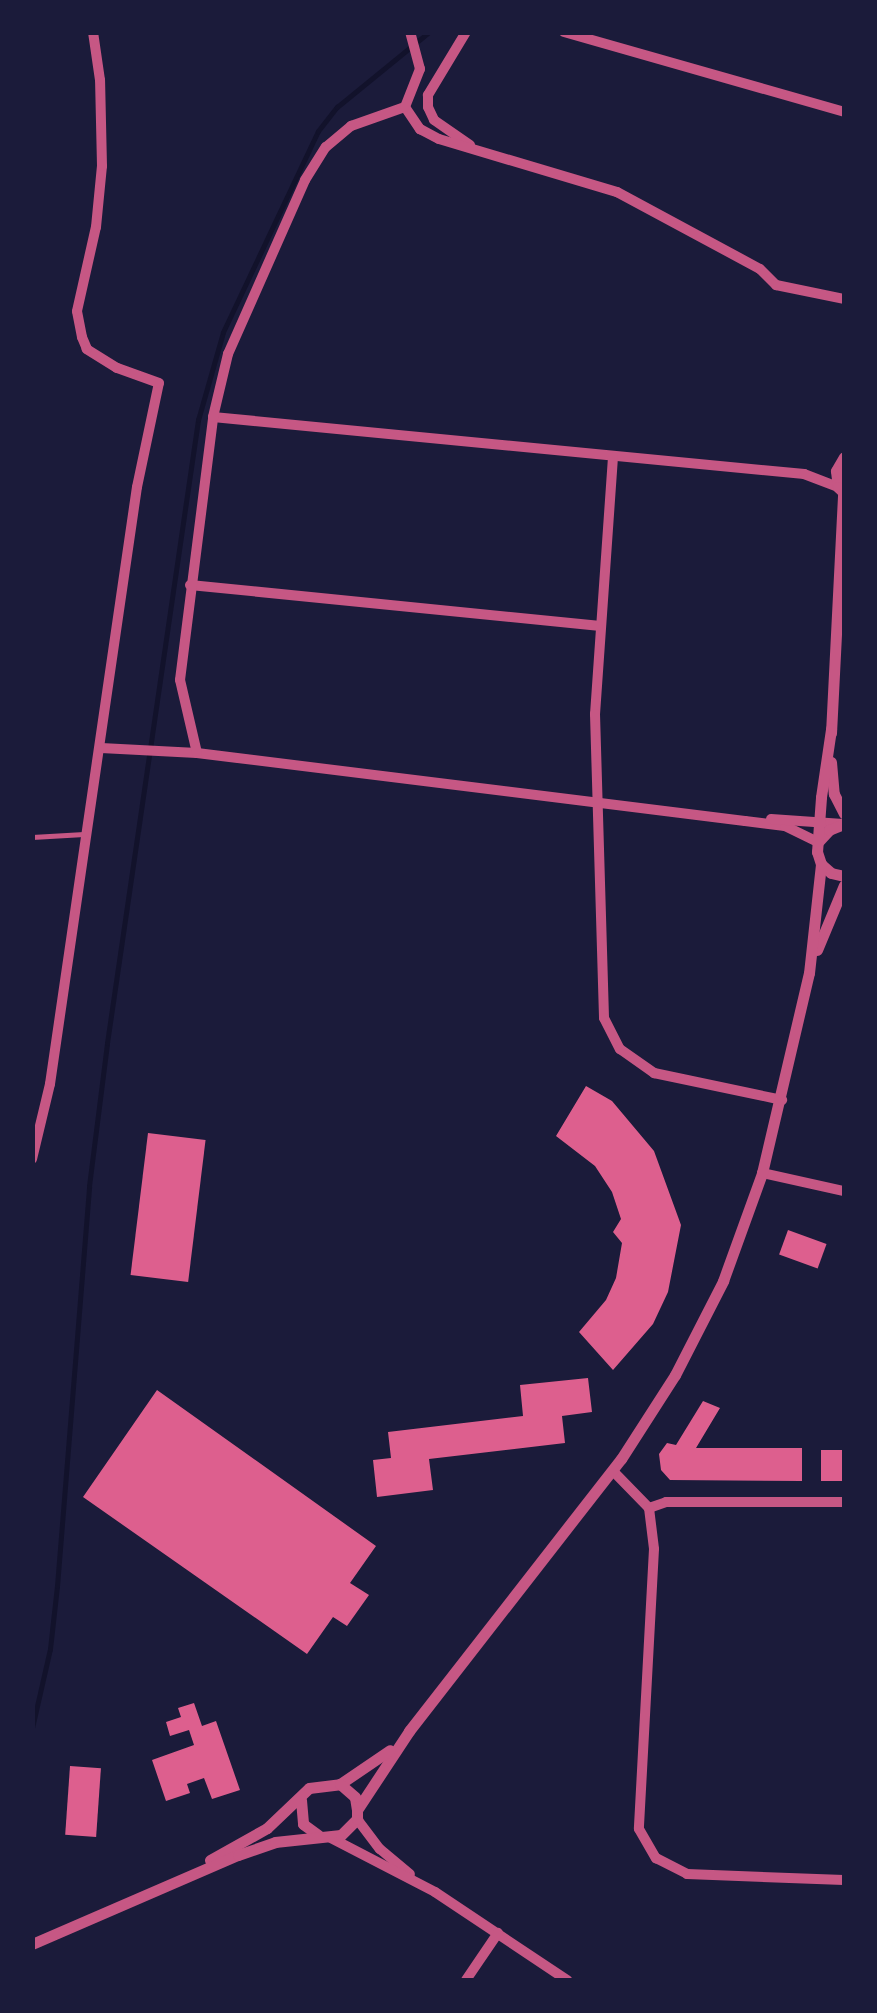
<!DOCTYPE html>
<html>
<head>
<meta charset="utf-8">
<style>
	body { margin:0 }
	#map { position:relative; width:877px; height:2013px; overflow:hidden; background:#1b1b3a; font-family:"Fira Sans",sans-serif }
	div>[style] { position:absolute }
	.stream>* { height:5px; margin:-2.5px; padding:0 2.5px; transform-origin:2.5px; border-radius:2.5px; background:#12122b }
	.building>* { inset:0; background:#dd5f8e; transform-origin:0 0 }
	.service>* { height:5px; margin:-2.5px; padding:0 2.5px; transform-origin:2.5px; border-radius:2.5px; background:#c65784 }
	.minor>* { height:10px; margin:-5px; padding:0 5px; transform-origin:5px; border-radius:5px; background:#c65784 }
	.tertiary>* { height:11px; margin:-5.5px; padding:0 5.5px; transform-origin:5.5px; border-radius:5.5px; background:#c65784 }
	span { translate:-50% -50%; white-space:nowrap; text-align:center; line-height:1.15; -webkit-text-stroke:8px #1b1b3a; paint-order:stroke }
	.frame { position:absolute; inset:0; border:35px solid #1b1b3a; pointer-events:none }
</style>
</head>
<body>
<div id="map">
	<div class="stream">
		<div style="left:32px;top:1728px;width:81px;rotate:-77.2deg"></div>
		<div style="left:50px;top:1649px;width:63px;rotate:-83.7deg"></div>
		<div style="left:57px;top:1586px;width:401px;rotate:-85.4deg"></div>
		<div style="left:89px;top:1186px;width:144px;rotate:-82.8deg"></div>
		<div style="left:107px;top:1043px;width:630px;rotate:-81.69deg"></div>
		<div style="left:198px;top:420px;width:91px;rotate:-74.1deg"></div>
		<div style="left:223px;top:332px;width:222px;rotate:-64.7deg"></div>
		<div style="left:318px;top:131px;width:31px;rotate:-52deg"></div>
		<div style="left:337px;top:107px;width:119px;rotate:-39.2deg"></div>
	</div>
	<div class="building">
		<div style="clip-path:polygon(586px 1086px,612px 1101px,654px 1151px,681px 1225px,668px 1292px,653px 1324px,613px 1370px,579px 1332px,606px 1300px,616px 1278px,622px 1243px,613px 1232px,621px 1219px,612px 1192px,595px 1166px,556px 1136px)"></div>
		<div style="left:148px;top:1133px;width:58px;height:143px;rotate:7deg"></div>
		<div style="left:788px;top:1230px;width:41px;height:26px;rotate:20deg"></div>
		<div style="clip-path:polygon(588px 1378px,592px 1412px,562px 1416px,565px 1443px,429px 1459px,433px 1490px,377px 1497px,373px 1460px,391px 1458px,388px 1432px,523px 1416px,520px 1385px)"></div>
		<div style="clip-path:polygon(157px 1390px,376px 1546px,350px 1583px,369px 1595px,347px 1626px,333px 1617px,307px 1654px,83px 1497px)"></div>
		<div style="clip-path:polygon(703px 1401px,720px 1408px,696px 1448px,802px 1448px,802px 1481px,670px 1480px,661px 1470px,659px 1454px,667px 1443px,676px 1445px)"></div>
		<div style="left:821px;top:1450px;width:23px;height:31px"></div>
		<div style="clip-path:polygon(194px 1703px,202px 1726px,216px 1721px,240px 1790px,212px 1799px,204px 1778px,187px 1784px,190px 1793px,166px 1801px,152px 1760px,194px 1745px,189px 1730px,170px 1736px,166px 1722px,181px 1717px,178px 1708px)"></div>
		<div style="left:70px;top:1766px;width:31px;height:69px;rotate:4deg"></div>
	</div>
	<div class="service">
		<div style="left:32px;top:837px;width:52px;rotate:-3.3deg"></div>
	</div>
	<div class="minor">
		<div style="left:466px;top:32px;width:74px;rotate:121.1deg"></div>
		<div style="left:428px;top:95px;width:12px;rotate:90deg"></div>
		<div style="left:428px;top:107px;width:14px;rotate:65deg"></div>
		<div style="left:434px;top:120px;width:44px;rotate:34.8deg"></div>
		<div style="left:564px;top:32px;width:291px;rotate:15.9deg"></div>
		<div style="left:405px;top:107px;width:27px;rotate:56deg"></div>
		<div style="left:420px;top:129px;width:21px;rotate:28deg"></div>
		<div style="left:439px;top:139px;width:186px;rotate:16.6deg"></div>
		<div style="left:617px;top:192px;width:162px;rotate:28.3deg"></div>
		<div style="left:760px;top:269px;width:23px;rotate:45deg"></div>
		<div style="left:776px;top:285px;width:69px;rotate:11.6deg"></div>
		<div style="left:213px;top:417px;width:594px;rotate:5.51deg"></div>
		<div style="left:804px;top:474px;width:36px;rotate:21deg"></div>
		<div style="left:613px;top:457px;width:258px;rotate:94deg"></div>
		<div style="left:595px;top:714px;width:304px;rotate:88.3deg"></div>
		<div style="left:604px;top:1018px;width:35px;rotate:63deg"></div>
		<div style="left:620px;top:1049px;width:42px;rotate:35.2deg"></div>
		<div style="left:654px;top:1073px;width:131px;rotate:11.9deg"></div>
		<div style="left:190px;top:585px;width:410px;rotate:5.7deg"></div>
		<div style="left:101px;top:748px;width:96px;rotate:3deg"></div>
		<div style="left:197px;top:753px;width:552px;rotate:7.07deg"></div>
		<div style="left:745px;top:821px;width:40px;rotate:7.1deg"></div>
		<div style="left:785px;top:826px;width:37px;rotate:26deg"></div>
		<div style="left:197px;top:753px;width:75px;rotate:-103.1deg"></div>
		<div style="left:180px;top:680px;width:265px;rotate:-82.8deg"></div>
		<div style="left:213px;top:417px;width:65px;rotate:-76.6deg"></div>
		<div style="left:228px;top:354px;width:190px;rotate:-66.1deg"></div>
		<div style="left:305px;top:180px;width:39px;rotate:-58deg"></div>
		<div style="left:326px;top:147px;width:33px;rotate:-40deg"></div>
		<div style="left:351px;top:126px;width:57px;rotate:-19.4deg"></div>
		<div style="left:405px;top:107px;width:41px;rotate:-68.5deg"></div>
		<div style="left:420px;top:69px;width:38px;rotate:-105deg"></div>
		<div style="left:771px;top:819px;width:72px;rotate:4deg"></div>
		<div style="left:32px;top:1159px;width:77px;rotate:-76.5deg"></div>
		<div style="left:50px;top:1084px;width:603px;rotate:-81.71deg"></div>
		<div style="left:137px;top:487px;width:106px;rotate:-78.1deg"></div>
		<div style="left:159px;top:383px;width:45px;rotate:-160.3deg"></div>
		<div style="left:117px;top:368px;width:36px;rotate:-148deg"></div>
		<div style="left:87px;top:349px;width:13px;rotate:-113deg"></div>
		<div style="left:82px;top:337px;width:26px;rotate:-101deg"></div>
		<div style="left:77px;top:311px;width:86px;rotate:-77.3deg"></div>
		<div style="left:96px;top:227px;width:61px;rotate:-84.4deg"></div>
		<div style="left:102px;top:166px;width:86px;rotate:-91.3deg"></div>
		<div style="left:100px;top:80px;width:49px;rotate:-98.3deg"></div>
		<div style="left:762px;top:1173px;width:84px;rotate:12.4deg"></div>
		<div style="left:613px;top:1471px;width:52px;rotate:45.8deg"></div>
		<div style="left:649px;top:1508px;width:18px;rotate:-19deg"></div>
		<div style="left:666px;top:1502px;width:178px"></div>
		<div style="left:649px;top:1508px;width:41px;rotate:83deg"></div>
		<div style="left:654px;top:1549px;width:280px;rotate:93.1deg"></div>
		<div style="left:639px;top:1829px;width:34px;rotate:60deg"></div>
		<div style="left:656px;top:1858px;width:35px;rotate:27deg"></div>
		<div style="left:687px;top:1874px;width:157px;rotate:2.2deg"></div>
		<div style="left:357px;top:1819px;width:38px;rotate:53deg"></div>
		<div style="left:380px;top:1849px;width:39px;rotate:40deg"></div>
		<div style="left:331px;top:1838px;width:117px;rotate:27.4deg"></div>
		<div style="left:435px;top:1892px;width:159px;rotate:33.7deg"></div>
		<div style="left:466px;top:1980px;width:57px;rotate:-55.8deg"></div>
	</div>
	<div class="tertiary">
		<div style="left:844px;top:457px;width:16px;rotate:120deg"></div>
		<div style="left:836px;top:471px;width:16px;rotate:83deg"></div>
		<div style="left:838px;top:487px;width:8px;rotate:45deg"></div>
		<div style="left:831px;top:733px;width:240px;rotate:-87.1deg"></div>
		<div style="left:831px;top:762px;width:32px;rotate:85deg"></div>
		<div style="left:834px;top:794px;width:22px;rotate:63deg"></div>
		<div style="left:818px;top:842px;width:16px;rotate:-47deg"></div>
		<div style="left:829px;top:830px;width:16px;rotate:-22deg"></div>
		<div style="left:821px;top:864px;width:13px;rotate:42deg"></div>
		<div style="left:831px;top:873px;width:13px;rotate:13deg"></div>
		<div style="left:817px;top:950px;width:70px;rotate:-67.4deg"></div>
		<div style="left:301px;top:1800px;width:24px;rotate:85deg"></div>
		<div style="left:303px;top:1824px;width:19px;rotate:36deg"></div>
		<div style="left:357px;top:1810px;width:95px;rotate:-56.6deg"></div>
		<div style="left:409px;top:1731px;width:345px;rotate:-52.1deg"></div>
		<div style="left:621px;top:1459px;width:100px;rotate:-57.3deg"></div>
		<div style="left:675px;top:1375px;width:106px;rotate:-62.9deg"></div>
		<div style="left:723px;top:1281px;width:115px;rotate:-70.1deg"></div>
		<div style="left:762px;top:1173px;width:205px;rotate:-76.8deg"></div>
		<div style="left:809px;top:973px;width:110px;rotate:-83.7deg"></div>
		<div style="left:821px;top:864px;width:13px;rotate:-108deg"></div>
		<div style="left:817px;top:852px;width:55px;rotate:-85.8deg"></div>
		<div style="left:821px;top:797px;width:69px;rotate:-81.6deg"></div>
		<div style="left:210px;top:1860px;width:65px;rotate:-29.3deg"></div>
		<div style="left:267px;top:1828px;width:58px;rotate:-43.6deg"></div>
		<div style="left:309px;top:1788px;width:31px;rotate:-7deg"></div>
		<div style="left:340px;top:1784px;width:60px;rotate:-34.2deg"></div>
		<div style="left:32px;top:1944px;width:224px;rotate:-23.4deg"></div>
		<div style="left:238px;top:1855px;width:39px;rotate:-19deg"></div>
		<div style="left:275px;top:1842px;width:66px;rotate:-6.1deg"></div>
		<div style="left:341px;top:1835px;width:23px;rotate:-45deg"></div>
		<div style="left:357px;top:1819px;width:9px;rotate:-90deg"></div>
		<div style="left:357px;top:1810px;width:13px;rotate:-99deg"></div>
		<div style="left:355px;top:1797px;width:20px;rotate:-139deg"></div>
	</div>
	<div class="frame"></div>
</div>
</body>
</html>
